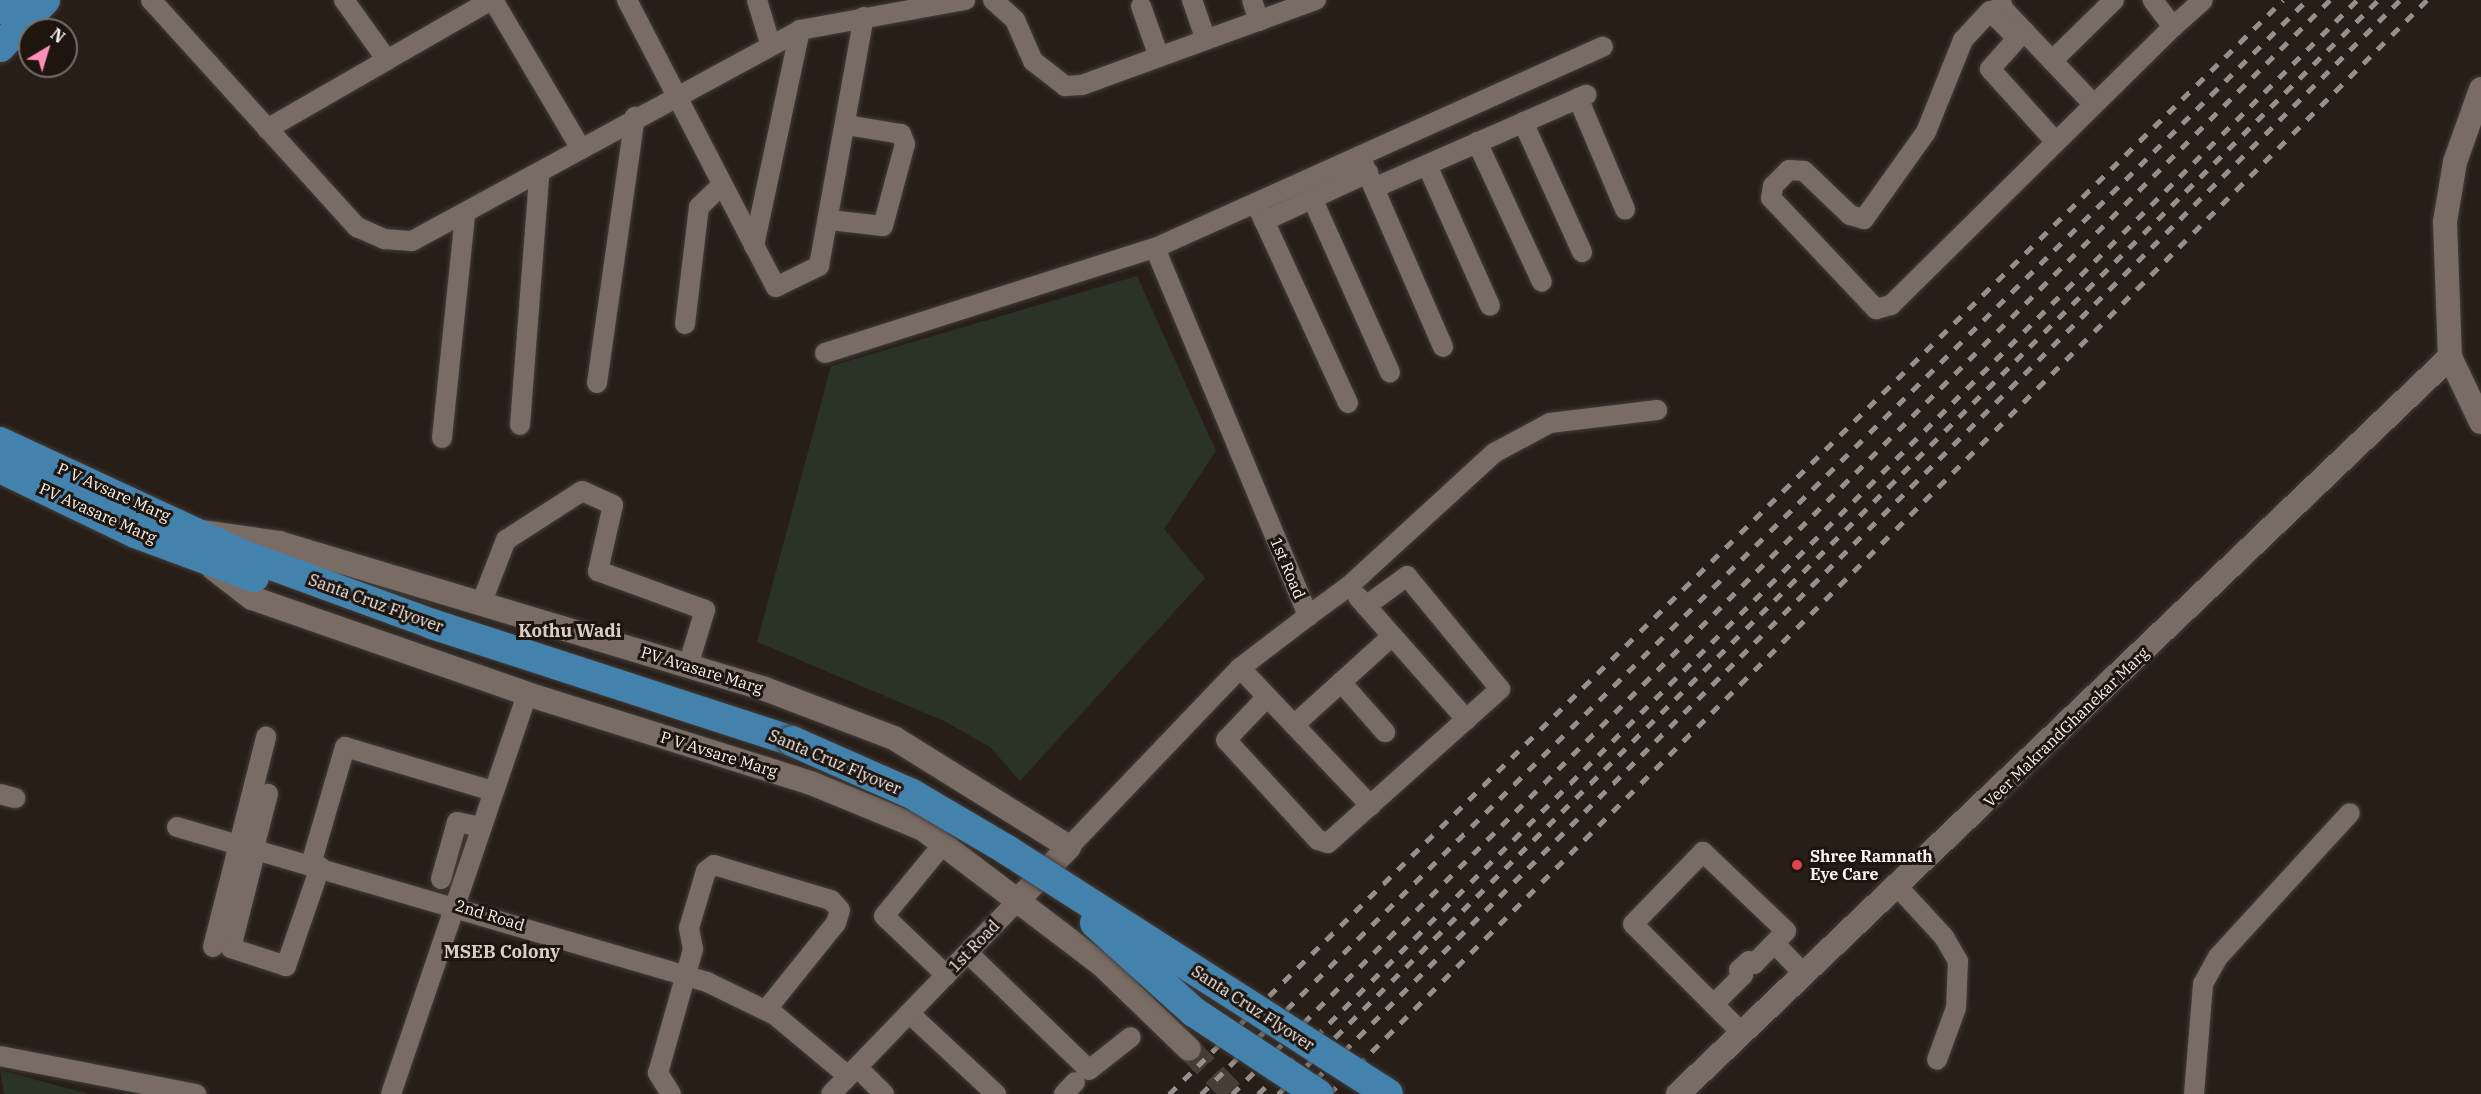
<!DOCTYPE html>
<html>
<head>
<meta charset="utf-8">
<style>
	body { margin:0 }
	#map { position:relative; width:2481px; height:1094px; overflow:hidden; background:#271e18; font-family:"IBM Plex Serif",serif }
	div>[style] { position:absolute }
	.green>* { inset:0; background:#2a3325 }
	.tertiary-tunnel>* { height:24px; margin-top:-12px; transform-origin:0; background:repeating-linear-gradient(90deg,#473e38 0 24px,transparent 0 36px) }
	.roads { filter:drop-shadow(0 0 2px #433c38) drop-shadow(0 0 2px #433c38) }
	.minor>* { height:20px; margin:-10px; padding:0 10px; transform-origin:10px; border-radius:10px; background:#786c65 }
	.tertiary>* { height:24px; margin:-12px; padding:0 12px; transform-origin:12px; border-radius:12px; background:#786c65 }
	.primary>* { height:30px; margin:-15px; padding:0 15px; transform-origin:15px; border-radius:15px; background:#4482ae }
	.rail>* { height:4.5px; margin-top:-2.25px; transform-origin:0; background:repeating-linear-gradient(90deg,#968f8a 0 10px,transparent 0 20px) }
	.bridges { filter:drop-shadow(0 0 2px #433c38) drop-shadow(0 0 2px #433c38) }
	.primary-bridge>* { height:30px; margin:-15px; padding:0 15px; transform-origin:15px; border-radius:15px; background:#4482ae }
	.dots>* { width:16px; height:16px; translate:-50% -50%; box-sizing:border-box; border:3px solid #1e150f; border-radius:50% }
	span { translate:-50% -50%; white-space:nowrap; text-align:center; line-height:1.15; -webkit-text-stroke:6px #1e150f; paint-order:stroke }
	.street-label { font-size:16px; color:#faf3ef }
	.poi-label { font-size:16px; color:#faf3ef; font-weight:700 }
	.left { translate:0 -50%; text-align:left }
	.neighbourhood-label { font-size:18px; color:#dbcec5; font-weight:700 }
	.north { position:absolute; left:18px; top:18px; width:60px; height:60px; box-sizing:border-box; background:#1e150f; border:2px solid #766e69; border-radius:50%; rotate:38deg; font-size:16px; font-weight:700; line-height:24px; text-align:center; color:#faf3ef }
	.north::after { content:''; display:block; margin:auto; width:21px; height:27px; background:#ff8eba; clip-path:polygon(50% 0,100% 100%,50% 72%,0 100%) }
</style>
</head>
<body>
<div id="map">
	<div class="green">
		<div style="clip-path:polygon(1137px 276px,1216px 451px,1164px 529px,1205px 578px,1020px 781px,990px 747px,944px 721px,757px 642px,831px 366px)"></div>
		<div style="clip-path:polygon(0 1070px,89px 1094px,4px 1094px)"></div>
	</div>
	<div class="tertiary-tunnel">
		<div style="left:1189px;top:1049px;width:63px;rotate:45.6deg"></div>
	</div>
	<div class="roads">
		<div class="minor">
			<div style="left:151px;top:0;width:307px;rotate:47.8deg"></div>
			<div style="left:357px;top:227px;width:30px;rotate:24deg"></div>
			<div style="left:384px;top:239px;width:28px;rotate:4deg"></div>
			<div style="left:412px;top:241px;width:442px;rotate:-28.5deg"></div>
			<div style="left:800px;top:30px;width:168px;rotate:-10.3deg"></div>
			<div style="left:344px;top:0;width:74px;rotate:54.4deg"></div>
			<div style="left:493px;top:0;width:173px;rotate:59.4deg"></div>
			<div style="left:627px;top:0;width:323px;rotate:62.6deg"></div>
			<div style="left:776px;top:287px;width:48px;rotate:-26deg"></div>
			<div style="left:819px;top:266px;width:253px;rotate:-79.8deg"></div>
			<div style="left:757px;top:0;width:45px;rotate:73.2deg"></div>
			<div style="left:993px;top:0;width:30px;rotate:42deg"></div>
			<div style="left:1015px;top:20px;width:45px;rotate:66.3deg"></div>
			<div style="left:1033px;top:61px;width:41px;rotate:38deg"></div>
			<div style="left:1065px;top:86px;width:17px;rotate:-3deg"></div>
			<div style="left:1082px;top:85px;width:249px;rotate:-20deg"></div>
			<div style="left:1192px;top:0;width:42px;rotate:70.7deg"></div>
			<div style="left:1252px;top:0;width:22px;rotate:72deg"></div>
			<div style="left:2001px;top:0;width:9px;rotate:77deg"></div>
			<div style="left:2003px;top:9px;width:132px;rotate:46.5deg"></div>
			<div style="left:1141px;top:6px;width:54px;rotate:70.6deg"></div>
			<div style="left:2173px;top:27px;width:40px;rotate:-42deg"></div>
			<div style="left:2024px;top:31px;width:51px;rotate:131.8deg"></div>
			<div style="left:1990px;top:69px;width:98px;rotate:47.9deg"></div>
			<div style="left:2017px;top:38px;width:38px;rotate:-135deg"></div>
			<div style="left:1990px;top:11px;width:40px;rotate:133deg"></div>
			<div style="left:1963px;top:40px;width:99px;rotate:111.9deg"></div>
			<div style="left:1926px;top:132px;width:107px;rotate:125.5deg"></div>
			<div style="left:1864px;top:219px;width:15px;rotate:-164deg"></div>
			<div style="left:1850px;top:215px;width:64px;rotate:-136.3deg"></div>
			<div style="left:1804px;top:171px;width:15px;rotate:-176deg"></div>
			<div style="left:1789px;top:170px;width:23px;rotate:135deg"></div>
			<div style="left:1773px;top:186px;width:12px;rotate:99deg"></div>
			<div style="left:1771px;top:198px;width:153px;rotate:46.6deg"></div>
			<div style="left:1876px;top:309px;width:16px;rotate:-15deg"></div>
			<div style="left:1891px;top:305px;width:396px;rotate:-44.6deg"></div>
			<div style="left:2173px;top:27px;width:34px;rotate:-127deg"></div>
			<div style="left:2052px;top:61px;width:87px;rotate:-44.5deg"></div>
			<div style="left:1578px;top:98px;width:121px;rotate:67.1deg"></div>
			<div style="left:1523px;top:122px;width:143px;rotate:65.6deg"></div>
			<div style="left:267px;top:129px;width:258px;rotate:-29.9deg"></div>
			<div style="left:1477px;top:142px;width:154px;rotate:65.1deg"></div>
			<div style="left:1360px;top:156px;width:208px;rotate:66.5deg"></div>
			<div style="left:1427px;top:165px;width:154px;rotate:65.9deg"></div>
			<div style="left:1374px;top:188px;width:232px;rotate:-23.7deg"></div>
			<div style="left:1312px;top:198px;width:191px;rotate:65.9deg"></div>
			<div style="left:1256px;top:203px;width:220px;rotate:65.3deg"></div>
			<div style="left:830px;top:220px;width:53px;rotate:6.5deg"></div>
			<div style="left:883px;top:226px;width:85px;rotate:-75deg"></div>
			<div style="left:905px;top:144px;width:11px;rotate:-112deg"></div>
			<div style="left:901px;top:134px;width:56px;rotate:-170.7deg"></div>
			<div style="left:1264px;top:221px;width:115px;rotate:-24.8deg"></div>
			<div style="left:754px;top:246px;width:221px;rotate:-78deg"></div>
			<div style="left:1155px;top:248px;width:491px;rotate:-24.2deg"></div>
			<div style="left:685px;top:324px;width:118px;rotate:-83.2deg"></div>
			<div style="left:699px;top:207px;width:32px;rotate:-44deg"></div>
			<div style="left:825px;top:353px;width:346px;rotate:-17.7deg"></div>
			<div style="left:1155px;top:248px;width:399px;rotate:67.4deg"></div>
			<div style="left:1308px;top:616px;width:86px;rotate:142.6deg"></div>
			<div style="left:1240px;top:668px;width:248px;rotate:133.7deg"></div>
			<div style="left:597px;top:383px;width:269px;rotate:-81.9deg"></div>
			<div style="left:520px;top:425px;width:250px;rotate:-85.6deg"></div>
			<div style="left:442px;top:438px;width:223px;rotate:-84.1deg"></div>
			<div style="left:1358px;top:597px;width:164px;rotate:48.5deg"></div>
			<div style="left:481px;top:604px;width:69px;rotate:-68.7deg"></div>
			<div style="left:506px;top:540px;width:90px;rotate:-32.8deg"></div>
			<div style="left:582px;top:491px;width:34px;rotate:24deg"></div>
			<div style="left:613px;top:505px;width:68px;rotate:102.8deg"></div>
			<div style="left:598px;top:571px;width:114px;rotate:20deg"></div>
			<div style="left:705px;top:610px;width:59px;rotate:106.9deg"></div>
			<div style="left:1308px;top:616px;width:51px;rotate:-36.2deg"></div>
			<div style="left:1349px;top:586px;width:197px;rotate:-42.5deg"></div>
			<div style="left:1494px;top:453px;width:64px;rotate:-28.2deg"></div>
			<div style="left:1550px;top:423px;width:108px;rotate:-6.9deg"></div>
			<div style="left:1240px;top:668px;width:190px;rotate:46.5deg"></div>
			<div style="left:1341px;top:682px;width:67px;rotate:48.7deg"></div>
			<div style="left:1267px;top:697px;width:59px;rotate:133.6deg"></div>
			<div style="left:1226px;top:740px;width:136px;rotate:47.4deg"></div>
			<div style="left:1318px;top:840px;width:10px;rotate:17deg"></div>
			<div style="left:1328px;top:843px;width:231px;rotate:-41.8deg"></div>
			<div style="left:1500px;top:689px;width:146px;rotate:-129.5deg"></div>
			<div style="left:1407px;top:576px;width:51px;rotate:143.8deg"></div>
			<div style="left:1294px;top:725px;width:132px;rotate:-42.2deg"></div>
			<div style="left:0;top:794px;width:16px;rotate:15deg"></div>
			<div style="left:177px;top:827px;width:552px;rotate:16.3deg"></div>
			<div style="left:707px;top:982px;width:76px;rotate:25.9deg"></div>
			<div style="left:775px;top:1015px;width:95px;rotate:39.9deg"></div>
			<div style="left:944px;top:843px;width:94px;rotate:129.4deg"></div>
			<div style="left:884px;top:916px;width:86px;rotate:43.6deg"></div>
			<div style="left:254px;top:848px;width:56px;rotate:-75.5deg"></div>
			<div style="left:256px;top:849px;width:102px;rotate:104.2deg"></div>
			<div style="left:231px;top:948px;width:58px;rotate:18.1deg"></div>
			<div style="left:286px;top:966px;width:105px;rotate:-71deg"></div>
			<div style="left:311px;top:864px;width:122px;rotate:-73.8deg"></div>
			<div style="left:345px;top:747px;width:154px;rotate:16.6deg"></div>
			<div style="left:441px;top:879px;width:59px;rotate:-74.3deg"></div>
			<div style="left:457px;top:822px;width:24px;rotate:12deg"></div>
			<div style="left:1898px;top:887px;width:68px;rotate:47.4deg"></div>
			<div style="left:1944px;top:937px;width:28px;rotate:60deg"></div>
			<div style="left:1958px;top:961px;width:47px;rotate:92.4deg"></div>
			<div style="left:1956px;top:1008px;width:55px;rotate:110.1deg"></div>
			<div style="left:1775px;top:944px;width:43px;rotate:45.9deg"></div>
			<div style="left:213px;top:947px;width:217px;rotate:-75.8deg"></div>
			<div style="left:968px;top:953px;width:168px;rotate:44deg"></div>
			<div style="left:1089px;top:1070px;width:53px;rotate:-38.2deg"></div>
			<div style="left:1714px;top:1004px;width:41px;rotate:-45deg"></div>
			<div style="left:1743px;top:975px;width:6px;rotate:-129deg"></div>
			<div style="left:1739px;top:970px;width:13px;rotate:-42deg"></div>
			<div style="left:1749px;top:961px;width:6px;rotate:31deg"></div>
			<div style="left:1754px;top:964px;width:46px;rotate:-45.9deg"></div>
			<div style="left:1786px;top:931px;width:115px;rotate:-136.4deg"></div>
			<div style="left:1703px;top:852px;width:100px;rotate:134.2deg"></div>
			<div style="left:1633px;top:924px;width:154px;rotate:45deg"></div>
			<div style="left:909px;top:1013px;width:119px;rotate:43deg"></div>
			<div style="left:0;top:1056px;width:200px;rotate:11deg"></div>
			<div style="left:857px;top:1067px;width:38px;rotate:45deg"></div>
			<div style="left:391px;top:1094px;width:422px;rotate:-71.2deg"></div>
			<div style="left:671px;top:1094px;width:25px;rotate:-122deg"></div>
			<div style="left:658px;top:1073px;width:129px;rotate:-74.2deg"></div>
			<div style="left:693px;top:949px;width:21px;rotate:-101deg"></div>
			<div style="left:689px;top:928px;width:59px;rotate:-73.4deg"></div>
			<div style="left:706px;top:871px;width:10px;rotate:-37deg"></div>
			<div style="left:714px;top:865px;width:122px;rotate:16.7deg"></div>
			<div style="left:831px;top:900px;width:13px;rotate:48deg"></div>
			<div style="left:840px;top:910px;width:14px;rotate:107deg"></div>
			<div style="left:836px;top:923px;width:112px;rotate:128.8deg"></div>
			<div style="left:831px;top:1094px;width:272px;rotate:-46deg"></div>
			<div style="left:1064px;top:1094px;width:16px;rotate:-47deg"></div>
			<div style="left:2194px;top:1094px;width:110px;rotate:-85.3deg"></div>
			<div style="left:2203px;top:984px;width:31px;rotate:-61deg"></div>
			<div style="left:2218px;top:957px;width:195px;rotate:-47.5deg"></div>
		</div>
		<div class="tertiary">
			<div style="left:2481px;top:89px;width:77px;rotate:109.6deg"></div>
			<div style="left:2455px;top:162px;width:61px;rotate:99.5deg"></div>
			<div style="left:2445px;top:222px;width:135px;rotate:87.9deg"></div>
			<div style="left:2450px;top:357px;width:72px;rotate:64.5deg"></div>
			<div style="left:203px;top:532px;width:77px;rotate:8.2deg"></div>
			<div style="left:279px;top:543px;width:507px;rotate:16.72deg"></div>
			<div style="left:765px;top:689px;width:138px;rotate:20.8deg"></div>
			<div style="left:894px;top:738px;width:206px;rotate:31.9deg"></div>
			<div style="left:1069px;top:847px;width:71px;rotate:133.9deg"></div>
			<div style="left:213px;top:568px;width:49px;rotate:37.6deg"></div>
			<div style="left:252px;top:598px;width:291px;rotate:19.2deg"></div>
			<div style="left:527px;top:694px;width:298px;rotate:17.4deg"></div>
			<div style="left:811px;top:783px;width:121px;rotate:22.3deg"></div>
			<div style="left:923px;top:829px;width:223px;rotate:37.2deg"></div>
			<div style="left:1101px;top:964px;width:122px;rotate:44deg"></div>
			<div style="left:1678px;top:1094px;width:1067px;rotate:-43.67deg"></div>
		</div>
		<div class="primary">
			<div style="left:0;top:9px;width:13px;rotate:-45deg"></div>
			<div style="left:0;top:47px;width:65px;rotate:-46.2deg"></div>
			<div style="left:0;top:442px;width:266px;rotate:24.9deg"></div>
			<div style="left:241px;top:554px;width:203px;rotate:20.1deg"></div>
			<div style="left:432px;top:624px;width:379px;rotate:18deg"></div>
			<div style="left:0;top:468px;width:150px;rotate:25.7deg"></div>
			<div style="left:135px;top:533px;width:127px;rotate:20.3deg"></div>
		</div>
	</div>
	<div class="rail">
		<div style="left:1169px;top:1094px;width:1561px;rotate:-44.48deg"></div>
		<div style="left:1201px;top:1094px;width:1556px;rotate:-44.69deg"></div>
		<div style="left:1232px;top:1094px;width:1550px;rotate:-44.9deg"></div>
		<div style="left:1258px;top:1094px;width:1551px;rotate:-44.87deg"></div>
		<div style="left:1278px;top:1094px;width:1551px;rotate:-44.84deg"></div>
		<div style="left:1301px;top:1094px;width:1551px;rotate:-44.87deg"></div>
		<div style="left:1329px;top:1094px;width:1550px;rotate:-44.9deg"></div>
	</div>
	<div class="bridges">
		<div class="primary-bridge">
			<div style="left:792px;top:741px;width:131px;rotate:23.8deg"></div>
			<div style="left:912px;top:794px;width:110px;rotate:30.5deg"></div>
			<div style="left:1007px;top:850px;width:452px;rotate:32.6deg"></div>
			<div style="left:1095px;top:923px;width:133px;rotate:42deg"></div>
			<div style="left:1194px;top:1012px;width:149px;rotate:33.5deg"></div>
		</div>
	</div>
	<div class="dots">
		<div style="left:1797px;top:865px;background:#e0444e"></div>
	</div>
	<div class="street-label">
		<span style="left:114px;top:492px;rotate:24deg">P V Avsare Marg</span>
		<span style="left:98px;top:513px;rotate:24deg">PV Avasare Marg</span>
		<span style="left:1288px;top:568px;rotate:67deg">1st Road</span>
		<span style="left:376px;top:603px;rotate:20deg">Santa Cruz Flyover</span>
		<span style="left:702px;top:670px;rotate:17deg">PV Avasare Marg</span>
		<span style="left:2066px;top:727px;rotate:-44deg">Veer MakrandGhanekar Marg</span>
		<span style="left:719px;top:754px;rotate:17deg">P V Avsare Marg</span>
		<span style="left:835px;top:762px;rotate:23deg">Santa Cruz Flyover</span>
		<span style="left:490px;top:915px;rotate:17deg">2nd Road</span>
		<span style="left:974px;top:946px;rotate:-46deg">1st Road</span>
		<span style="left:1253px;top:1008px;rotate:33deg">Santa Cruz Flyover</span>
	</div>
	<div class="poi-label">
		<span class="left" style="left:1810px;top:865px">Shree Ramnath<br>Eye Care</span>
	</div>
	<div class="neighbourhood-label">
		<span style="left:570px;top:631px">Kothu Wadi</span>
		<span style="left:502px;top:952px">MSEB Colony</span>
	</div>
	<div class="north">N</div>
</div>
</body>
</html>
